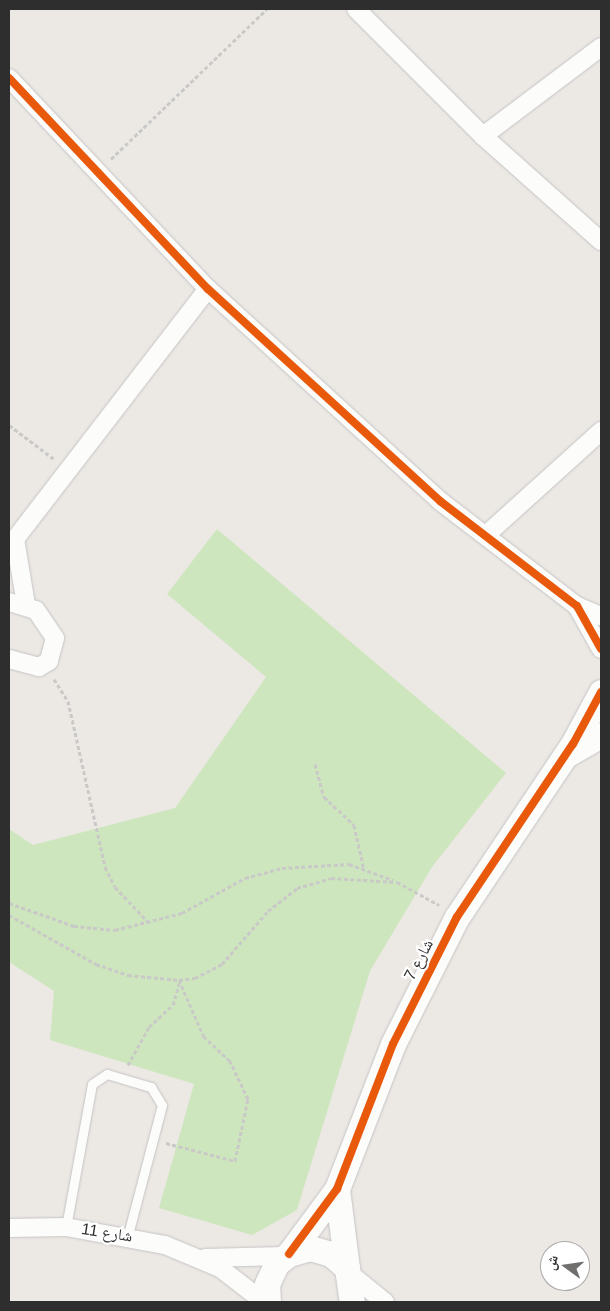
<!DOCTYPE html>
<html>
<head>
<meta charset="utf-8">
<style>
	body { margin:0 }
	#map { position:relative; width:610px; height:1311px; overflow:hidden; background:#ece8e4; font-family:Arial,"Noto Naskh Arabic",sans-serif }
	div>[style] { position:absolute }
	.green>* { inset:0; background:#cee6be }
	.path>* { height:3px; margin-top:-1.5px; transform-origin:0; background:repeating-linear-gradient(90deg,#c9c9c8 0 4px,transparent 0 6.5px) }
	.roads { filter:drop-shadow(0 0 1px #c5c4c5) drop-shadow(0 0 1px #c5c4c5) }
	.lane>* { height:9px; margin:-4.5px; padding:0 4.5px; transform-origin:4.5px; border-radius:4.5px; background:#fcfcfb }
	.street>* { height:18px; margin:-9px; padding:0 9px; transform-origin:9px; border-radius:9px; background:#fcfcfb }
	.secondary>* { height:25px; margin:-12.5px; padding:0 12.5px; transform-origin:12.5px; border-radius:12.5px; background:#fcfcfb }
	.cycleway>* { height:8px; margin:-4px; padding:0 4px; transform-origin:4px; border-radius:4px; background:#e8590c }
	span { translate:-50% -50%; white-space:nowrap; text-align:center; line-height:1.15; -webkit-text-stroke:4.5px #fff; paint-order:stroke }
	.street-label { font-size:16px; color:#2e2e2e }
	.frame { position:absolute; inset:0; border:10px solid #2e2e2e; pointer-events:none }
	.north { position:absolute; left:540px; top:1241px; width:50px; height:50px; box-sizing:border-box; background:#fff; border:1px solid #ababab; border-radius:50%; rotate:284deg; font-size:14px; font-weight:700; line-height:20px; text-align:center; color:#2e2e2e }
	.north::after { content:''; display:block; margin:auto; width:18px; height:22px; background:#706f6e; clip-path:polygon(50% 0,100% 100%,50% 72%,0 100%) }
</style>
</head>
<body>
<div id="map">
	<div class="green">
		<div style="clip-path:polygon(217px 529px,506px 773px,432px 867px,370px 971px,297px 1210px,252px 1235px,159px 1208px,194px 1084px,50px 1040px,54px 991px,9px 962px,9px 829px,33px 845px,175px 808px,266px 677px,167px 594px)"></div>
	</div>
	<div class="path">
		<div style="left:111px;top:159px;width:216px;rotate:-43.9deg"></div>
		<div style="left:9px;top:425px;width:56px;rotate:37.1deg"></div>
		<div style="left:54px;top:679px;width:26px;rotate:58deg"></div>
		<div style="left:68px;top:701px;width:170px;rotate:77.4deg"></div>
		<div style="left:105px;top:867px;width:22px;rotate:63deg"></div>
		<div style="left:115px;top:887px;width:50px;rotate:46.6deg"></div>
		<div style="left:315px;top:764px;width:34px;rotate:75deg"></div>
		<div style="left:324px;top:797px;width:41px;rotate:43deg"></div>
		<div style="left:354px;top:825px;width:46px;rotate:77.5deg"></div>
		<div style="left:9px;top:903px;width:69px;rotate:19.5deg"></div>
		<div style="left:74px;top:926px;width:41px;rotate:5.6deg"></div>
		<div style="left:115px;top:930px;width:69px;rotate:-14.2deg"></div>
		<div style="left:182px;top:913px;width:72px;rotate:-29.1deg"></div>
		<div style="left:245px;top:878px;width:38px;rotate:-15deg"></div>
		<div style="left:282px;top:868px;width:67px;rotate:-3.4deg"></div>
		<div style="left:349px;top:864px;width:47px;rotate:20deg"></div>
		<div style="left:9px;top:915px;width:100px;rotate:29.4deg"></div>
		<div style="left:96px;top:964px;width:34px;rotate:19deg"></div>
		<div style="left:128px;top:975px;width:51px;rotate:5.6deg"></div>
		<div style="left:179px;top:980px;width:16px;rotate:-7deg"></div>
		<div style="left:195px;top:978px;width:30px;rotate:-27deg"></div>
		<div style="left:222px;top:964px;width:70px;rotate:-49deg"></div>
		<div style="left:268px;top:911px;width:37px;rotate:-38deg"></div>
		<div style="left:297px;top:888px;width:35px;rotate:-16deg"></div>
		<div style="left:331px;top:878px;width:66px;rotate:3.5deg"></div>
		<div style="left:397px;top:882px;width:48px;rotate:28.7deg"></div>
		<div style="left:128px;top:1065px;width:43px;rotate:-61.1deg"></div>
		<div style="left:149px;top:1027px;width:33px;rotate:-43deg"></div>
		<div style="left:173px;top:1005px;width:22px;rotate:-74deg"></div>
		<div style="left:166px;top:1143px;width:71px;rotate:14.6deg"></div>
		<div style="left:235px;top:1161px;width:63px;rotate:-78.2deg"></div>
		<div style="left:248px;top:1099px;width:42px;rotate:-115.3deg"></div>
		<div style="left:230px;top:1061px;width:35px;rotate:-137deg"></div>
		<div style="left:204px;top:1037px;width:62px;rotate:-113.7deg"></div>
	</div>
	<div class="roads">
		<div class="lane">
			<div style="left:66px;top:1227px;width:145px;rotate:-79.7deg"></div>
			<div style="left:92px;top:1084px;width:18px;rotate:-34deg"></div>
			<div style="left:107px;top:1074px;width:46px;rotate:16.5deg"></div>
			<div style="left:151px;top:1087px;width:21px;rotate:59deg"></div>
			<div style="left:162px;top:1105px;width:134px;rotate:104.7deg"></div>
		</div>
		<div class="street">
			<div style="left:356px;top:9px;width:180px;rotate:45deg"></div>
			<div style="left:483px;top:136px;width:158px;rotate:41.7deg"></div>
			<div style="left:9px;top:78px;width:290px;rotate:46.7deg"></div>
			<div style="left:208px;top:289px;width:314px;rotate:42.4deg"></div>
			<div style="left:440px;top:501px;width:173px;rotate:37.5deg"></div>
			<div style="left:577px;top:606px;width:49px;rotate:60.8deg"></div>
			<div style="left:483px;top:136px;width:148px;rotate:-37deg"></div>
			<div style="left:486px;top:535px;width:155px;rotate:-42.1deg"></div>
			<div style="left:15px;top:539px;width:67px;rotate:80.5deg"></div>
			<div style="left:9px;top:547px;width:326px;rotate:-52.4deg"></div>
			<div style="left:9px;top:602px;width:28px;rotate:17deg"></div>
			<div style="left:36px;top:610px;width:34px;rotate:56deg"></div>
			<div style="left:55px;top:638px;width:24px;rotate:105deg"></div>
			<div style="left:49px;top:661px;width:12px;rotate:149deg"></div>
			<div style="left:39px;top:667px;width:31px;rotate:-165deg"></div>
			<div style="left:577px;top:606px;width:26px;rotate:23deg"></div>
			<div style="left:9px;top:1228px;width:57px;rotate:-1deg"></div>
			<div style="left:66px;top:1227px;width:101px;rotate:10.3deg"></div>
			<div style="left:165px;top:1245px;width:60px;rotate:22.7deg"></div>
			<div style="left:220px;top:1268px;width:56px;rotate:37.7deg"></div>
			<div style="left:205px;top:1258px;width:80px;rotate:-1.4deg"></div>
			<div style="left:349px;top:1273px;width:46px;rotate:38.9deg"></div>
		</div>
		<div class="secondary">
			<div style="left:568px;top:754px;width:38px;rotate:-30deg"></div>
			<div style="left:337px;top:1189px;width:80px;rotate:82.8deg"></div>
			<div style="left:289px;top:1254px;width:81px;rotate:-53.6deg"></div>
			<div style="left:337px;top:1189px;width:155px;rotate:-68.9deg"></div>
			<div style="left:393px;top:1044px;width:142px;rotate:-63.3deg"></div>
			<div style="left:457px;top:917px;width:208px;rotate:-56.2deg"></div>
			<div style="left:573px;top:744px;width:59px;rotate:-61.7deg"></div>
			<div style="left:268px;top:1302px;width:18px;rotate:-93deg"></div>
			<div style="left:267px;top:1284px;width:23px;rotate:-65deg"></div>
			<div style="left:277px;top:1263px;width:15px;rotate:-37deg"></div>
			<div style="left:289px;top:1254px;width:22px;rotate:-16deg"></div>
			<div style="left:310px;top:1248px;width:22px;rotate:16deg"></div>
			<div style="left:331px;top:1254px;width:21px;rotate:41deg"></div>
			<div style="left:347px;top:1268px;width:34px;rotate:82deg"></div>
		</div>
	</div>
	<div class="cycleway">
		<div style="left:9px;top:78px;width:290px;rotate:46.7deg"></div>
		<div style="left:208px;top:289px;width:314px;rotate:42.4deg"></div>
		<div style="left:440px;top:501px;width:173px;rotate:37.5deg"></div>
		<div style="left:577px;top:606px;width:49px;rotate:60.8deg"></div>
		<div style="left:289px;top:1254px;width:81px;rotate:-53.6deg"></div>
		<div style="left:337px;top:1189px;width:155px;rotate:-68.9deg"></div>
		<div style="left:393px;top:1044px;width:142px;rotate:-63.3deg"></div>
		<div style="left:457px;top:917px;width:208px;rotate:-56.2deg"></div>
		<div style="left:573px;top:744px;width:59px;rotate:-61.7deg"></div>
	</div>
	<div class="street-label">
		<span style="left:419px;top:960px;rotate:-62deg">شارع 7</span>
		<span style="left:107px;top:1233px;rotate:9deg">شارع 11</span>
	</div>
	<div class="frame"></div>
	<div class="north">ش</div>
</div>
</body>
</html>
